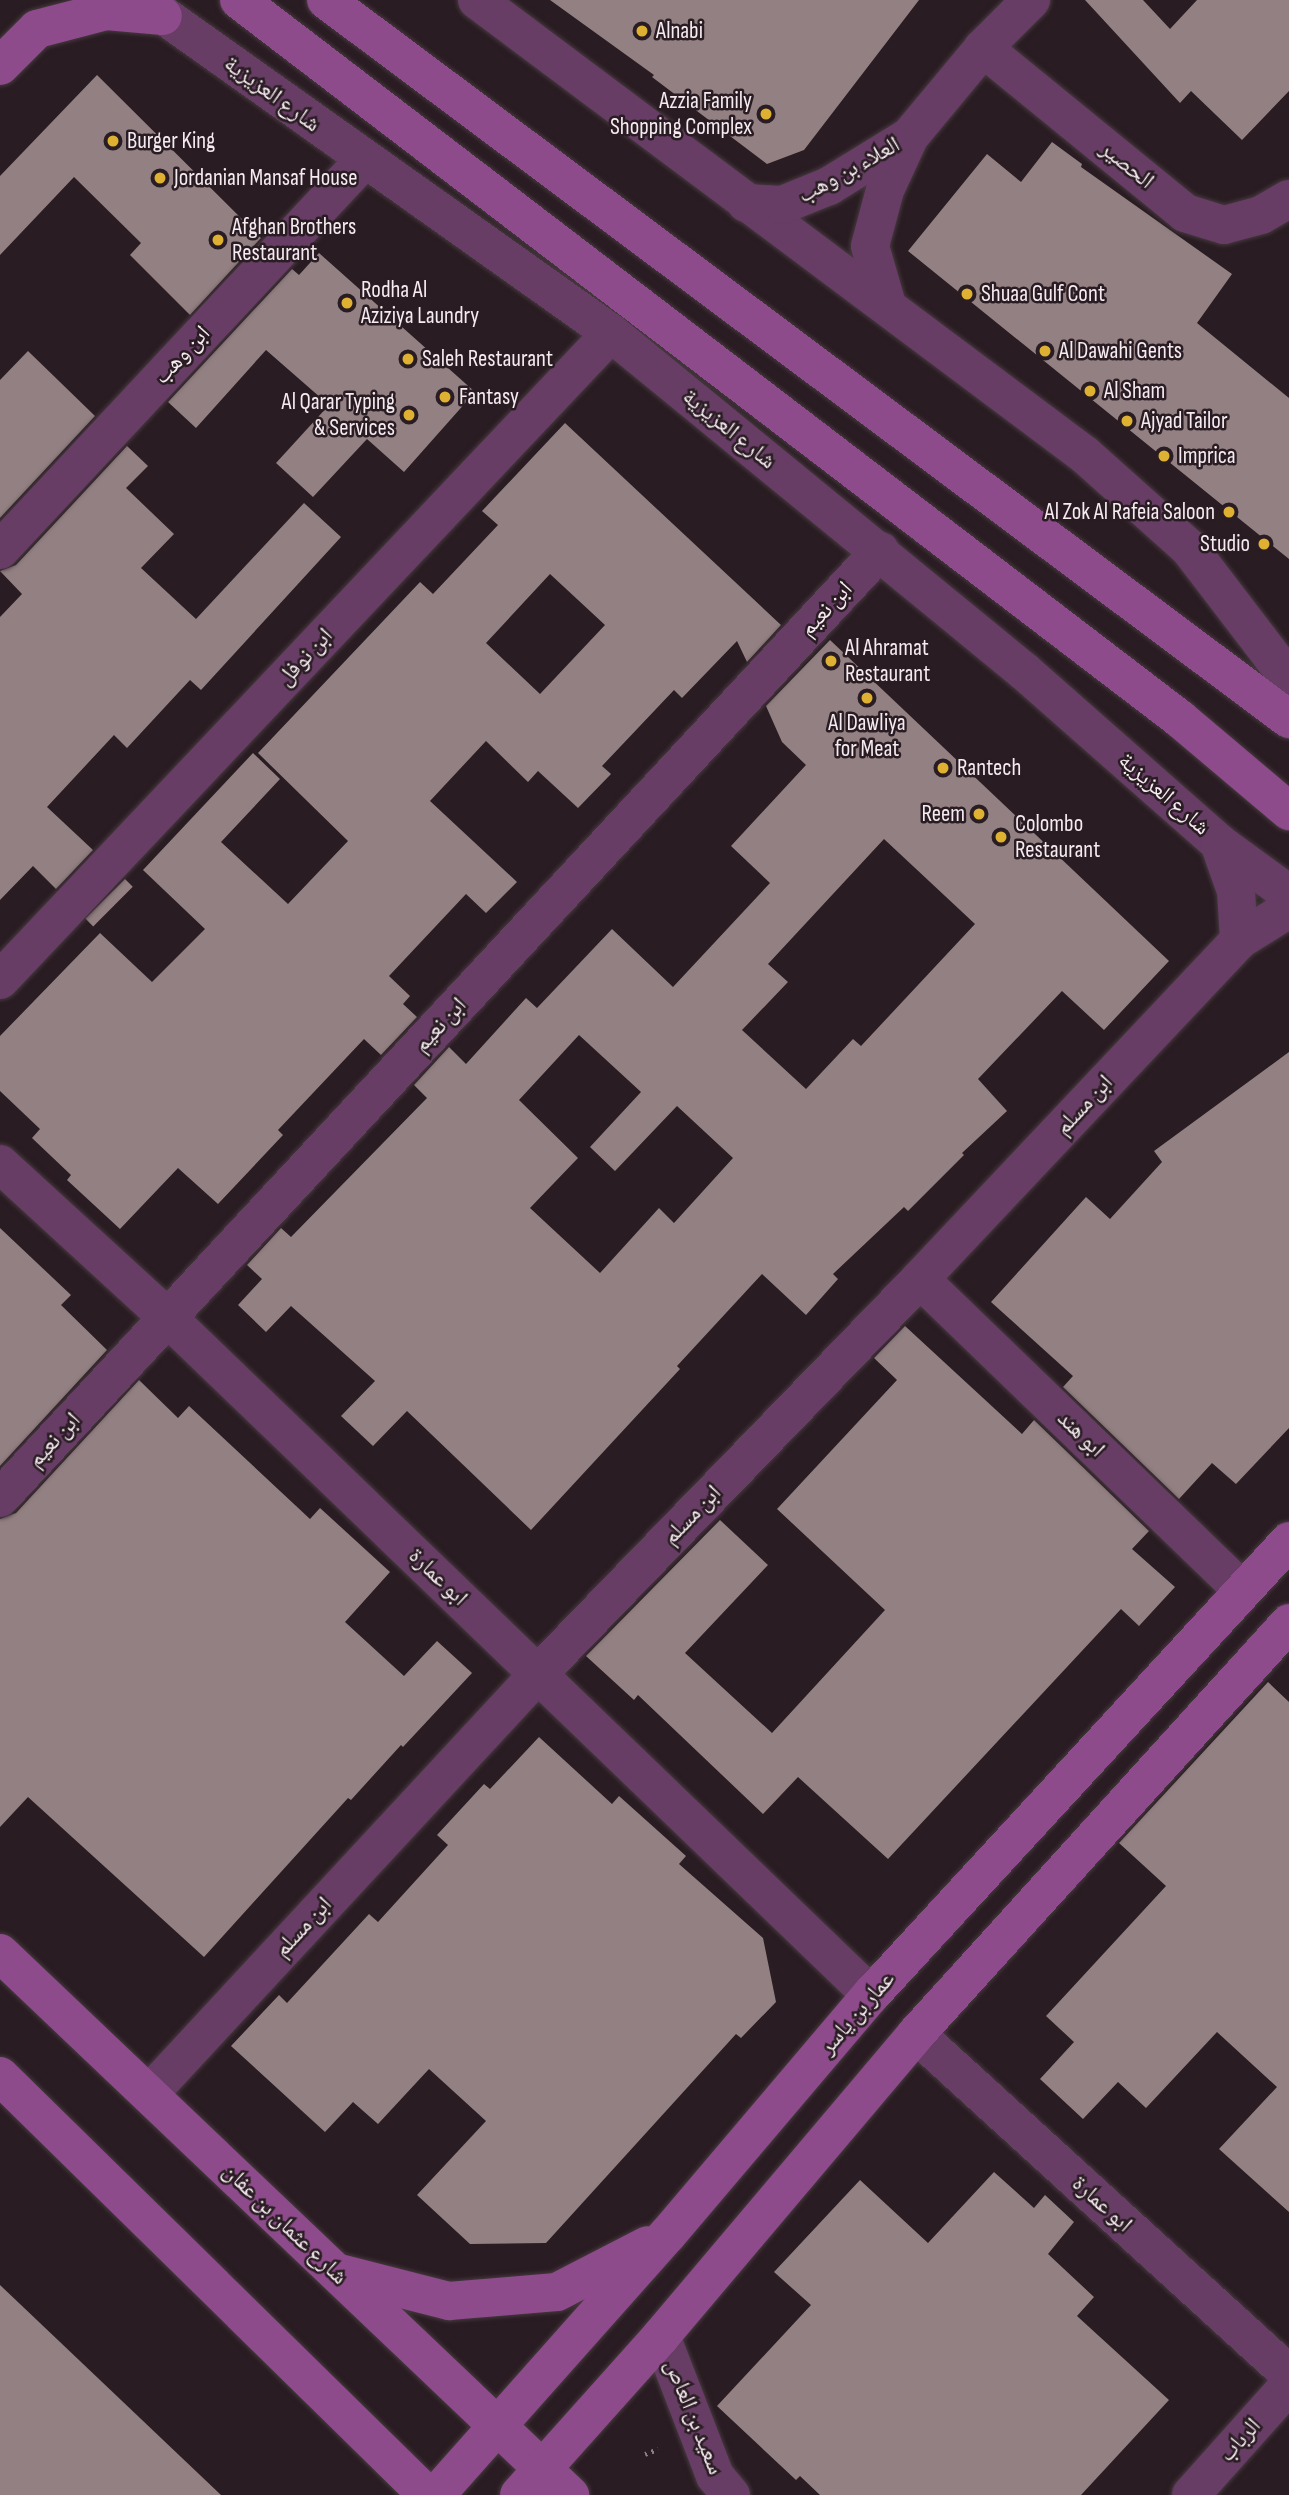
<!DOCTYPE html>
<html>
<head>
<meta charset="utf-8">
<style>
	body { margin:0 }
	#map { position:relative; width:1289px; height:2495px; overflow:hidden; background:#291c22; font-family:"Sofia Sans Condensed","Noto Naskh Arabic",sans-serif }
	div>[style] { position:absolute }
	.building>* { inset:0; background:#938083; transform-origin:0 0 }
	.path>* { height:4.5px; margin-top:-2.25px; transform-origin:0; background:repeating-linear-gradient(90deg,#8a7f84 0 2px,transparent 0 7px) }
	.roads { filter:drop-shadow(0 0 2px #46393f) drop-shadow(0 0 2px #46393f) }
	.street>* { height:38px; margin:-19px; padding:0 19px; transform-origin:19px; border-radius:19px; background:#673d65 }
	.secondary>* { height:38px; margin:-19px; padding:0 19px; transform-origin:19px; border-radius:19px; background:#8e4b8b }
	.dots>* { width:19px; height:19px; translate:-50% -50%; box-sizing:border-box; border:4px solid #291c22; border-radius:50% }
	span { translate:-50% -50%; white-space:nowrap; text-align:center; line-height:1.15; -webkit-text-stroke:5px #291c22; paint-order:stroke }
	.poi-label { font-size:23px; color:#f5ebf0 }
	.left { translate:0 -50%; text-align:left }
	.right { translate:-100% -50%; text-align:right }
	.street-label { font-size:23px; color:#f5ebf0 }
</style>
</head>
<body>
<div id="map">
	<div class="building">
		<div style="clip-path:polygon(550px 0,919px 0,804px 150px,767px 164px,652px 77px,654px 75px)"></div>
		<div style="clip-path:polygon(1085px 0,1143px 0,1170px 29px,1197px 0,1289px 0,1289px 91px,1242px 140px,1191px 91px,1180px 103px)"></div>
		<div style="clip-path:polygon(97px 75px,261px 238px,190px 315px,130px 255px,141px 243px,74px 177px,0 255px,0 176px)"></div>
		<div style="clip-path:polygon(1052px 142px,1082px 164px,1081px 167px,1232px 274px,1197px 323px,1289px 398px,1289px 559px,908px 251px,987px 154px,1021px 182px)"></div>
		<div style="clip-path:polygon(319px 253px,475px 392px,404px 472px,367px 439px,313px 497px,276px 463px,329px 405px,266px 350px,196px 428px,168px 402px,292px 269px,299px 275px)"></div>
		<div style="clip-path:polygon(28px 351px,95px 416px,0 518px,0 380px)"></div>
		<div style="clip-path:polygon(evenodd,565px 423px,781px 625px,747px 662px,737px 641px,682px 698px,674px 690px,602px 766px,611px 774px,578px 808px,538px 771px,528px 782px,486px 741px,430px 801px,517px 882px,486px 913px,466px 894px,389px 976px,410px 996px,403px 1004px,417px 1017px,381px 1055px,364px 1039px,278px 1130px,283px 1135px,218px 1204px,178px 1168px,120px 1229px,67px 1180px,71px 1175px,32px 1138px,40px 1129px,0 1091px,0 1036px,100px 933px,152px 982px,205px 929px,143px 870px,253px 753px,280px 779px,221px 842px,288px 904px,348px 841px,258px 753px,420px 582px,433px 594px,498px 525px,482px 511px,565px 423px,550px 574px,605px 625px,540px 694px,486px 643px,550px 574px)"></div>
		<div style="clip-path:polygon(127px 446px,148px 466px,126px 488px,174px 534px,141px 568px,196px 619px,304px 503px,341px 537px,201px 690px,190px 680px,127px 748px,114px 735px,47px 807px,93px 850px,56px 889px,33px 866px,0 900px,0 617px,22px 594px,0 571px,16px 565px)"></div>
		<div style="clip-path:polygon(evenodd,830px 640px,1169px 961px,1104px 1030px,1062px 991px,978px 1079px,1007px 1111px,962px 1153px,964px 1155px,908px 1211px,904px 1207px,833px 1274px,838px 1279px,806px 1315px,762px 1274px,677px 1366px,680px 1369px,531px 1530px,407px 1411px,373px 1446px,341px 1416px,375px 1381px,291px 1306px,266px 1332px,238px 1305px,262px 1279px,247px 1265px,281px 1228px,291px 1237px,427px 1098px,414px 1085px,449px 1047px,466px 1064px,526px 998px,537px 1008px,612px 929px,673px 987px,770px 883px,731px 846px,806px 765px,782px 742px,766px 706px,830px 640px,884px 839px,975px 924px,861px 1046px,853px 1039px,806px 1089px,742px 1030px,788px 982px,768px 964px,884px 839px,830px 640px,579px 1035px,641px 1092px,590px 1147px,615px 1171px,677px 1106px,733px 1158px,674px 1223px,659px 1208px,600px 1273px,530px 1208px,578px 1158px,519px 1100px,579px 1035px)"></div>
		<div style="left:125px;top:879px;width:11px;height:56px;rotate:45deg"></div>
		<div style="clip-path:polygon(1289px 1052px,1289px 1428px,1236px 1484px,1212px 1463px,1179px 1499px,1063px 1387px,1073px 1376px,991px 1302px,1086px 1197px,1110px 1219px,1162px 1162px,1154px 1151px)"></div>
		<div style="clip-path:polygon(0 1228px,71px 1295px,61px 1305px,107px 1350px,0 1466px)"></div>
		<div style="clip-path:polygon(905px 1326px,1022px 1434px,1034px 1420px,1149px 1531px,1132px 1549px,1175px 1587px,1139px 1626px,1121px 1609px,888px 1859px,798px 1777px,763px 1814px,638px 1695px,634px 1700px,586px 1656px,720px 1520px,768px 1565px,685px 1653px,772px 1733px,885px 1610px,777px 1509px,897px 1380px,874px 1358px)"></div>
		<div style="clip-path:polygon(139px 1380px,178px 1418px,189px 1406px,310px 1519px,320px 1508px,390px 1572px,345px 1622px,404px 1676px,437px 1641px,472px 1673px,403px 1747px,401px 1745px,351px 1800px,348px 1798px,204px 1957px,28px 1797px,0 1827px,0 1519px,16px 1513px)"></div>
		<div style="clip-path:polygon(1268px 1682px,1289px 1702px,1289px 2212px,1219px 2149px,1277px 2087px,1217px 2032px,1146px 2108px,1118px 2082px,1083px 2119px,1040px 2079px,1074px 2042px,1046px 2016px,1166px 1886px,1119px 1843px)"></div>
		<div style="clip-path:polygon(539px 1737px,612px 1804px,619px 1796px,686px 1856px,679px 1864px,763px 1938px,776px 2002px,741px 2038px,736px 2034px,546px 2243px,470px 2244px,417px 2195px,486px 2121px,429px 2069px,378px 2124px,353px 2102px,325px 2132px,231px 2046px,279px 1995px,287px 2003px,369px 1914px,378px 1922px,448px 1845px,437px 1835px,484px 1784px,490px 1789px)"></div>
		<div style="clip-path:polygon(994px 2172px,1034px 2208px,1045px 2195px,1074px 2222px,1048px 2254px,1094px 2297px,1077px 2316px,1169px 2400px,1081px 2495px,820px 2495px,800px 2476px,796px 2480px,717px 2406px,811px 2305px,774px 2272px,860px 2180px,928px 2243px)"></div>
		<div style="clip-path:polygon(0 2285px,221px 2495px,0 2495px)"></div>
	</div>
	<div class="path">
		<div style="left:645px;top:2454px;width:14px;rotate:-21deg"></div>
	</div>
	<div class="roads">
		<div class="street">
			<div style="left:142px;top:0;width:575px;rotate:35.38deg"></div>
			<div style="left:611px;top:333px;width:535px;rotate:39.31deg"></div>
			<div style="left:1025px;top:672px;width:259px;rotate:41.4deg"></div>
			<div style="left:1219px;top:843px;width:87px;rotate:36.1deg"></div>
			<div style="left:477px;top:0;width:759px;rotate:36.81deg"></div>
			<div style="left:1085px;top:455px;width:140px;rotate:41.8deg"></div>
			<div style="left:1189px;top:548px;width:165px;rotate:52.6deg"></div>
			<div style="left:983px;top:48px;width:261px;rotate:39.2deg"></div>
			<div style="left:1185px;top:213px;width:41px;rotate:17.1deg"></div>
			<div style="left:1224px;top:225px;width:38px;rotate:-15deg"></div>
			<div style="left:1261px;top:215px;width:32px;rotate:-30deg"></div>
			<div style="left:746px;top:203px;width:36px;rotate:3deg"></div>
			<div style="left:782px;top:205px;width:51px;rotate:-22deg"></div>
			<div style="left:829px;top:186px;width:95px;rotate:-31.7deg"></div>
			<div style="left:887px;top:305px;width:61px;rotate:-106.1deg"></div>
			<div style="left:870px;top:246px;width:58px;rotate:-75deg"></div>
			<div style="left:885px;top:190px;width:60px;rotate:-65.2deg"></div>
			<div style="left:910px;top:136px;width:114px;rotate:-50.3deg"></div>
			<div style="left:983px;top:48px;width:68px;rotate:-45deg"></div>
			<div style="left:0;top:550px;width:533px;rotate:-46.97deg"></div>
			<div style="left:1219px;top:843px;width:51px;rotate:70.5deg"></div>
			<div style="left:1236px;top:891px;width:49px;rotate:86.5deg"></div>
			<div style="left:0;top:980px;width:890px;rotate:-46.64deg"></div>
			<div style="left:0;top:1164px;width:228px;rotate:42.5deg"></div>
			<div style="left:168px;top:1318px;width:976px;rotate:43.92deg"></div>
			<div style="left:920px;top:1279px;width:448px;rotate:44deg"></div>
			<div style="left:0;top:1498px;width:1293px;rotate:-47.1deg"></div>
			<div style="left:916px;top:2034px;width:505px;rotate:42.35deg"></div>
			<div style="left:149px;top:2094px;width:574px;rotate:-47.19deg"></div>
			<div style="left:539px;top:1673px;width:548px;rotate:-45.96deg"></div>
			<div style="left:920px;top:1279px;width:465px;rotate:-46.7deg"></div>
			<div style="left:1239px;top:940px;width:59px;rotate:-31.8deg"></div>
			<div style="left:661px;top:2336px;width:150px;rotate:68.9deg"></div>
			<div style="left:715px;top:2476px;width:25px;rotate:50deg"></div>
			<div style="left:1191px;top:2495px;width:147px;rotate:-48.3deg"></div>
		</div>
		<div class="secondary">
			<div style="left:239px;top:0;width:1184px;rotate:37.38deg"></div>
			<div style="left:1180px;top:719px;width:143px;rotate:40.2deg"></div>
			<div style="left:326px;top:0;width:1202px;rotate:36.75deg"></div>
			<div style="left:0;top:66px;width:52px;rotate:-45deg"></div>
			<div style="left:37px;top:29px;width:71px;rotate:-14.6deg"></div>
			<div style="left:106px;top:11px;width:57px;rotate:5deg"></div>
			<div style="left:0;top:1953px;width:787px;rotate:43.56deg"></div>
			<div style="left:0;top:2076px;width:598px;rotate:44.46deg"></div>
			<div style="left:339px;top:2273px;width:114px;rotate:14.3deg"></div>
			<div style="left:449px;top:2301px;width:108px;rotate:-4.8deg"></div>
			<div style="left:557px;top:2292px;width:102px;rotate:-27.3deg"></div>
			<div style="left:436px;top:2495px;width:349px;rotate:-48.4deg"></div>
			<div style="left:668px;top:2234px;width:314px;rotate:-49.7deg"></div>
			<div style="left:871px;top:1995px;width:617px;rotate:-47.36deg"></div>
			<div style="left:519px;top:2495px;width:213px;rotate:-48.2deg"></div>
			<div style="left:661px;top:2336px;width:395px;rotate:-49.8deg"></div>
			<div style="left:916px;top:2034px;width:555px;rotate:-47.77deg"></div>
		</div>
	</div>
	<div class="dots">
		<div style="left:642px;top:31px;background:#deb133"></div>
		<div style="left:766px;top:114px;background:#deb133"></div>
		<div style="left:113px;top:141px;background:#deb133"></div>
		<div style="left:160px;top:178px;background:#deb133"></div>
		<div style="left:218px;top:240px;background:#deb133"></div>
		<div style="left:967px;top:294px;background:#deb133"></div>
		<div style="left:347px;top:303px;background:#deb133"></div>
		<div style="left:1045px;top:351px;background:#deb133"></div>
		<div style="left:408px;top:359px;background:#deb133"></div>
		<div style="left:1090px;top:391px;background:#deb133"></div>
		<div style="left:445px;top:397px;background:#deb133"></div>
		<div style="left:409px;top:415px;background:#deb133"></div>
		<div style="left:1127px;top:421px;background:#deb133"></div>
		<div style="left:1164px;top:456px;background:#deb133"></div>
		<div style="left:1229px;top:512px;background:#deb133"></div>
		<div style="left:1264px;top:544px;background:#deb133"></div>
		<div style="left:831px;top:661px;background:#deb133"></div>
		<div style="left:867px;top:698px;background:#deb133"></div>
		<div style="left:943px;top:768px;background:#deb133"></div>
		<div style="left:979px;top:814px;background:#deb133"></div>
		<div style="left:1001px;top:837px;background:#deb133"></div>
	</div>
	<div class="poi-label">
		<span class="left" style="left:656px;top:31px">Alnabi</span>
		<span class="right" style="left:752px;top:114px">Azzia Family<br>Shopping Complex</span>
		<span class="left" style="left:127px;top:141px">Burger King</span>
		<span class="left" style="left:174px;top:178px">Jordanian Mansaf House</span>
		<span class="left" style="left:232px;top:240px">Afghan Brothers<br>Restaurant</span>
		<span class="left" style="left:361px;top:303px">Rodha Al<br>Aziziya Laundry</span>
		<span class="left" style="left:981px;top:294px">Shuaa Gulf Cont</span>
		<span class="left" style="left:1059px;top:351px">Al Dawahi Gents</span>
		<span class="left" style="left:422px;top:359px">Saleh Restaurant</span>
		<span class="left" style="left:1104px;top:391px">Al Sham</span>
		<span class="left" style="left:459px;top:397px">Fantasy</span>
		<span class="right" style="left:395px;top:415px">Al Qarar Typing<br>&amp; Services</span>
		<span class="left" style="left:1141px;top:421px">Ajyad Tailor</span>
		<span class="left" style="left:1178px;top:456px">Imprica</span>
		<span class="right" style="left:1215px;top:512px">Al Zok Al Rafeia Saloon</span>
		<span class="right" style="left:1250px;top:544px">Studio</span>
		<span class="left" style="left:845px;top:661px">Al Ahramat<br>Restaurant</span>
		<span style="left:867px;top:736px">Al Dawliya<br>for Meat</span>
		<span class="left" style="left:957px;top:768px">Rantech</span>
		<span class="right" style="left:965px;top:814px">Reem</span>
		<span class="left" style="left:1015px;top:837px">Colombo<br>Restaurant</span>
	</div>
	<div class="street-label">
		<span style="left:272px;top:94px;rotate:36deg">شارع العزيزية</span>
		<span style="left:1127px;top:165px;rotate:39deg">الحصير</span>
		<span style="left:849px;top:170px;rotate:-29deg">العلاء بن وهب</span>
		<span style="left:182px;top:355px;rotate:-47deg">ابن وهب</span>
		<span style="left:729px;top:429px;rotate:39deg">شارع العزيزية</span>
		<span style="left:826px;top:609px;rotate:-47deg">ابن نعيم</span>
		<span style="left:305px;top:657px;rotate:-47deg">ابن نوفل</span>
		<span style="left:1164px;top:794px;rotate:41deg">شارع العزيزية</span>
		<span style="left:440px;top:1025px;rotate:-47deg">ابن نعيم</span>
		<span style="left:1084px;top:1105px;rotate:-47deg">ابن مسلم</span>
		<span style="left:1081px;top:1434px;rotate:44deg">ابو هند</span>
		<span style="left:54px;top:1440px;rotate:-47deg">ابن نعيم</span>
		<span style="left:692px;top:1515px;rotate:-46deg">ابن مسلم</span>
		<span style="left:438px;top:1577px;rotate:44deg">ابو عمارة</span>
		<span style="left:303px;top:1927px;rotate:-47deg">ابن مسلم</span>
		<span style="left:857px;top:2013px;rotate:-49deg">عمار بن ياسر</span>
		<span style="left:1102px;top:2204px;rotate:42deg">ابو عمارة</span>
		<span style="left:285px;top:2224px;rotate:44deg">شارع عثمان بن عفان</span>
		<span style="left:694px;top:2417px;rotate:68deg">سعيد بن العاص</span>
		<span style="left:1240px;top:2440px;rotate:-48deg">الرباب</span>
	</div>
</div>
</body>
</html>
